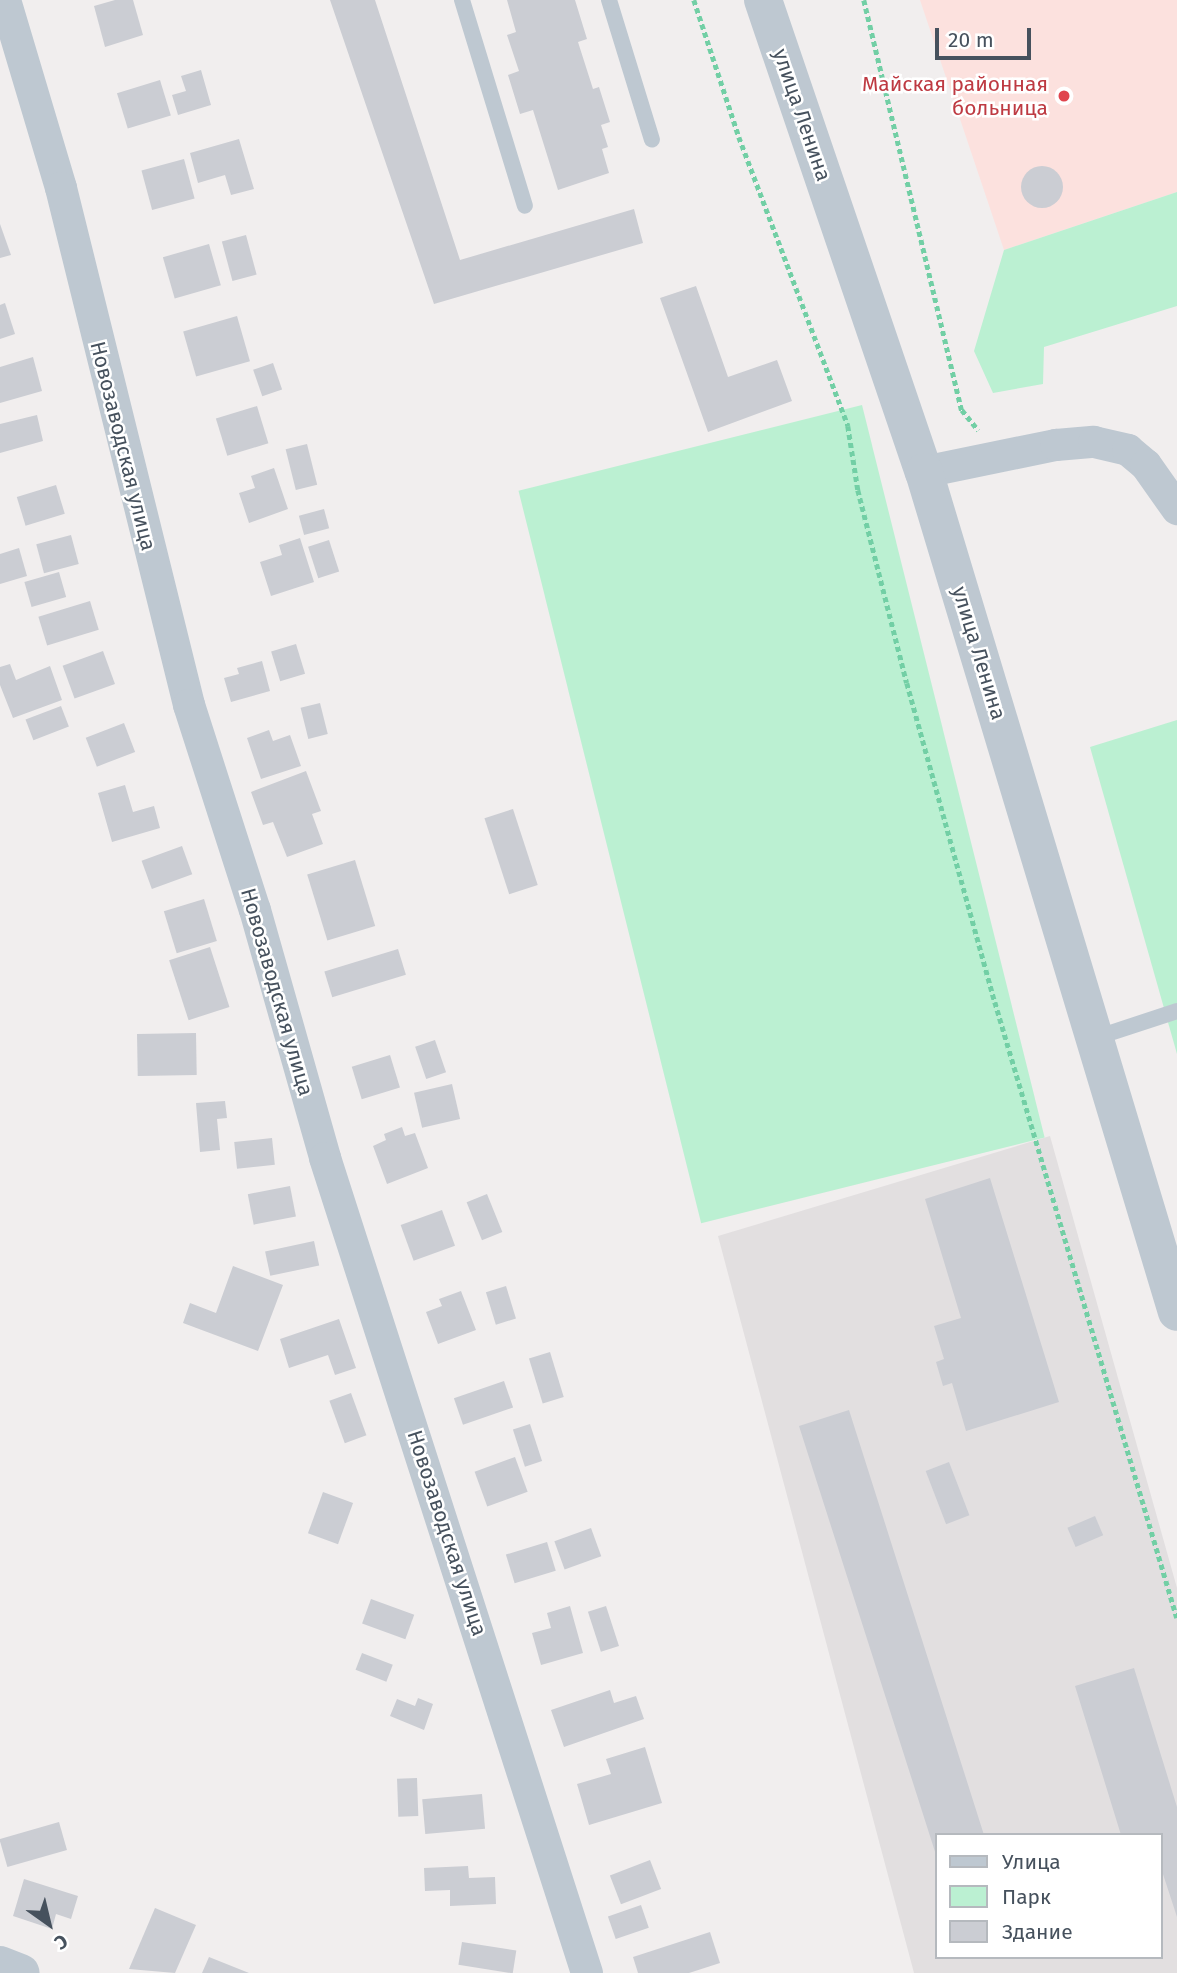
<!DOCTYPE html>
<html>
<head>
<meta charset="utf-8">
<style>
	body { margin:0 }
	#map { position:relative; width:1177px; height:1973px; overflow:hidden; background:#f1eeee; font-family:"Fira Sans",sans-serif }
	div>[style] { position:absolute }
	.education>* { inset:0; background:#e2dfe0 }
	.medical>* { inset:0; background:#fce1de }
	.green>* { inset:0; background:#bbf0d2; transform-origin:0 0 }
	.building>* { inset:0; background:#cbcdd3; transform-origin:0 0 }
	.round { border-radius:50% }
	.path>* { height:4.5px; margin-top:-2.25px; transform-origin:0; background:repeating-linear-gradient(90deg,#72cfa5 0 5px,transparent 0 8.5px) }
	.service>* { height:16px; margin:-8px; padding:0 8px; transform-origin:8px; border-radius:8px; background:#bec8d1 }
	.minor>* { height:32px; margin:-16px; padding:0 16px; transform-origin:16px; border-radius:16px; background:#bec8d1 }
	.tertiary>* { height:38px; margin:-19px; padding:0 19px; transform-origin:19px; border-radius:19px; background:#bec8d1 }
	.dots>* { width:19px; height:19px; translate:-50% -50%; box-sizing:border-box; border:4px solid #fff; border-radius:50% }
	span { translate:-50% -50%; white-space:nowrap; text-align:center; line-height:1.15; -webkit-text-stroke:5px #fff; paint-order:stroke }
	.health-label { font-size:21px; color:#be3a42 }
	.right { translate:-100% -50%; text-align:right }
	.street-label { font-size:21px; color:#46515d }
	.legend { position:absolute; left:935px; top:1833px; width:228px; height:126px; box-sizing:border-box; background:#fff; border:2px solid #b5b9be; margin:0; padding:9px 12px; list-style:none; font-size:21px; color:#46515d }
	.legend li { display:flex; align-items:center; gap:14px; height:35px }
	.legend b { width:35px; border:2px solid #b5b9be }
	.north { position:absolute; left:14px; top:1889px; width:70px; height:70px; -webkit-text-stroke:5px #fff; paint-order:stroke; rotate:146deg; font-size:19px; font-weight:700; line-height:28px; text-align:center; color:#46515d }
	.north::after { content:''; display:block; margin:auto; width:24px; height:32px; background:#46515d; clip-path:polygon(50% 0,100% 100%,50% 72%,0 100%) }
	.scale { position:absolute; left:935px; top:28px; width:96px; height:32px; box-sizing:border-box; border:4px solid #46515d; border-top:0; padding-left:9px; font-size:21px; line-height:24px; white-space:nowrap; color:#46515d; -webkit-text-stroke:5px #fff; paint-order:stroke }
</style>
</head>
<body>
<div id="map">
	<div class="education">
		<div style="clip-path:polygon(evenodd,1050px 1136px,1177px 1588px,1177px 1973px,914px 1973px,718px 1236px,1050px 1136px,937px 1835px,1161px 1835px,1161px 1957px,937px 1957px,937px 1835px)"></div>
	</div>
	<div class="medical">
		<div style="clip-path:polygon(920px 0,1177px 0,1177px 192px,1004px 250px)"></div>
	</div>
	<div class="green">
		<div style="clip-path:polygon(1177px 192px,1177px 306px,1044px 347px,1043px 384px,993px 393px,974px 351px,1004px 250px)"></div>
		<div style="left:862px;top:405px;width:755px;height:354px;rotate:76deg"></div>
		<div style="clip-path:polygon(1177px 720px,1177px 1054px,1090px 747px)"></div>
	</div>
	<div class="building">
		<div style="clip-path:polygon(115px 0,133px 0,143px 35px,105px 47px,94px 6px)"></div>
		<div style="clip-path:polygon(330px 0,375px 0,460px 260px,634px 209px,643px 243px,434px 304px)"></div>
		<div style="clip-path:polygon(507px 0,575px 0,587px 39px,578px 42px,593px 89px,599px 87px,610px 122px,601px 125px,608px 147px,602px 149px,609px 173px,558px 190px,533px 110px,520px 114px,508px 75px,519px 71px,507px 35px,516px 32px)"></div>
		<div style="clip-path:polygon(201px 70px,211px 105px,178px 115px,172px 95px,186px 91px,181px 76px)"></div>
		<div style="left:160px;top:80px;width:37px;height:45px;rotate:73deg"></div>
		<div style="clip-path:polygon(239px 139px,254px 189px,231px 195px,225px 175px,198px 183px,190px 153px)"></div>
		<div style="left:184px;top:159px;width:41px;height:44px;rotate:75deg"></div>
		<div class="round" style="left:1021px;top:166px;width:42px;height:42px"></div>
		<div style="clip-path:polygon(0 224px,11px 255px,0 258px)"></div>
		<div style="left:246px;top:235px;width:41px;height:25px;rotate:75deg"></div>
		<div style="left:209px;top:244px;width:43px;height:48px;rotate:74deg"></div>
		<div style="clip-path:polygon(696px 286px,728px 377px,777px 360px,792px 401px,708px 432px,660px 298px)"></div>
		<div style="clip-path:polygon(5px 303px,15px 334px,0 339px,0 305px)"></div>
		<div style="left:237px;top:316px;width:47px;height:56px;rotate:74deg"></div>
		<div style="clip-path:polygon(33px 357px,42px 391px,0 403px,0 367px)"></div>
		<div style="left:273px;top:363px;width:28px;height:21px;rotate:71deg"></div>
		<div style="left:257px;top:406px;width:39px;height:43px;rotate:73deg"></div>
		<div style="clip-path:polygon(37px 415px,43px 441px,0 453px,0 424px)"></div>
		<div style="left:307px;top:444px;width:42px;height:22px;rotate:76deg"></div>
		<div style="clip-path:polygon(274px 468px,288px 509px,249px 523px,239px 493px,255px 488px,251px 476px)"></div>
		<div style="left:56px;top:485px;width:30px;height:41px;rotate:73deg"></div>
		<div style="left:324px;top:509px;width:20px;height:26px;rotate:75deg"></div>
		<div style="left:71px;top:535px;width:30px;height:36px;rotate:75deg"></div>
		<div style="clip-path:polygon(300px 538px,314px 582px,271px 596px,260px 562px,282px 555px,279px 545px)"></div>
		<div style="left:329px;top:540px;width:33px;height:22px;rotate:72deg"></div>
		<div style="clip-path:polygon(19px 548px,27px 576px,0 584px,0 554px)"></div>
		<div style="left:59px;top:572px;width:26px;height:36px;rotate:74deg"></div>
		<div style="left:90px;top:601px;width:30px;height:54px;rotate:73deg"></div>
		<div style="left:296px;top:644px;width:31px;height:26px;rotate:73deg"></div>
		<div style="left:103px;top:651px;width:35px;height:43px;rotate:70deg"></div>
		<div style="clip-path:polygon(262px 661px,270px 691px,231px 702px,224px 678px,239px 674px,237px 668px)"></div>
		<div style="clip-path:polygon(10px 664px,16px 680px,50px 666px,62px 700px,13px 718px,0 685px,0 667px)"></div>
		<div style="left:320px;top:703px;width:32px;height:20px;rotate:76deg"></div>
		<div style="left:61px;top:706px;width:22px;height:38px;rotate:69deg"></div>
		<div style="left:124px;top:723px;width:31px;height:41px;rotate:69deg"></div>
		<div style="clip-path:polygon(269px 730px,273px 741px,290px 735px,301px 766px,261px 779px,247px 738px)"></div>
		<div style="clip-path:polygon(306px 771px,321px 811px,312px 814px,323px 844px,287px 857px,273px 822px,263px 825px,251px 792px)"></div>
		<div style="clip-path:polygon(125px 785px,133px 812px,154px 806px,160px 828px,112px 842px,98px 793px)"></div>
		<div style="left:513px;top:809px;width:80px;height:30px;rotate:72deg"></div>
		<div style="left:182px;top:846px;width:30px;height:43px;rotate:70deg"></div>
		<div style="left:355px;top:860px;width:69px;height:50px;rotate:73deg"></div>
		<div style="left:204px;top:899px;width:44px;height:42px;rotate:73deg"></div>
		<div style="left:210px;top:947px;width:63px;height:43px;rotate:72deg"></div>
		<div style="left:398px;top:949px;width:27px;height:77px;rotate:73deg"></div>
		<div style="left:196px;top:1033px;width:42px;height:59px;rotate:89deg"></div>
		<div style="left:435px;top:1040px;width:34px;height:21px;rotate:71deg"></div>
		<div style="left:390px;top:1055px;width:34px;height:40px;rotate:73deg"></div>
		<div style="left:452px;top:1084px;width:36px;height:39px;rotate:77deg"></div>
		<div style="clip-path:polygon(225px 1101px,227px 1118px,217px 1119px,220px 1150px,200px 1152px,196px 1103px)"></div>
		<div style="clip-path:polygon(402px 1127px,405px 1136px,415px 1133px,428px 1168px,387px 1184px,373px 1146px,386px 1140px,384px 1134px)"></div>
		<div style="left:272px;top:1138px;width:27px;height:38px;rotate:84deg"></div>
		<div style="clip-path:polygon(990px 1178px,1059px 1402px,966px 1431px,952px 1383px,943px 1386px,936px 1362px,944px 1359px,934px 1326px,961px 1318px,925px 1199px)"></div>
		<div style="left:290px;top:1186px;width:31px;height:43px;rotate:79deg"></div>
		<div style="left:487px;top:1194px;width:41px;height:22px;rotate:68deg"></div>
		<div style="left:442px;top:1210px;width:38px;height:44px;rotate:70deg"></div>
		<div style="left:314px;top:1241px;width:25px;height:50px;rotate:78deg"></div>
		<div style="clip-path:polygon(233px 1266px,283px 1285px,258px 1351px,183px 1323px,190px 1303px,216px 1313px)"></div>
		<div style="left:506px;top:1286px;width:34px;height:21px;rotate:73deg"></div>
		<div style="clip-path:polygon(461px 1291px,476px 1330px,438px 1344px,426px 1312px,442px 1306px,439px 1299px)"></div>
		<div style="clip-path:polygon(339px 1319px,356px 1368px,335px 1375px,328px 1355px,289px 1368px,280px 1339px)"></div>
		<div style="left:550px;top:1352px;width:47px;height:22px;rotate:73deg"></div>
		<div style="left:504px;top:1381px;width:28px;height:53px;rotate:71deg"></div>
		<div style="left:351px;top:1393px;width:45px;height:23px;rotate:70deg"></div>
		<div style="clip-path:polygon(849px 1410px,984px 1835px,937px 1835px,937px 1858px,799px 1426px)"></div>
		<div style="left:530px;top:1424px;width:39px;height:18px;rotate:72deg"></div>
		<div style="left:515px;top:1457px;width:37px;height:43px;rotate:70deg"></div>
		<div style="left:949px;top:1462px;width:57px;height:25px;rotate:69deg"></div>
		<div style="left:323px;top:1492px;width:32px;height:44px;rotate:20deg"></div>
		<div style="left:1095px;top:1516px;width:21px;height:30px;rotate:67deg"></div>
		<div style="left:591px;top:1528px;width:30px;height:39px;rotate:70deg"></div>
		<div style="left:547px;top:1542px;width:30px;height:43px;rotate:73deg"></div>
		<div style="left:371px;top:1599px;width:46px;height:26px;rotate:20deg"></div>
		<div style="clip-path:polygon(570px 1606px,583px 1653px,541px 1665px,532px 1633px,551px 1628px,547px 1613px)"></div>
		<div style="left:606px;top:1606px;width:42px;height:19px;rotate:72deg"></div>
		<div style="left:362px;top:1653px;width:33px;height:18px;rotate:21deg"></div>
		<div style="clip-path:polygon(1134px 1668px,1177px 1807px,1177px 1917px,1161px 1868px,1161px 1835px,1121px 1835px,1075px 1686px)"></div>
		<div style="clip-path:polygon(610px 1690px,614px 1703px,636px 1696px,644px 1719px,564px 1747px,551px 1710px)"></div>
		<div style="clip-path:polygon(418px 1698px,433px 1704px,424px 1730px,390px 1716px,397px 1699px,415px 1706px)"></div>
		<div style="clip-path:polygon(645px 1747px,662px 1803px,589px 1825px,577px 1784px,611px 1774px,606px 1759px)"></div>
		<div style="left:417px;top:1778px;width:38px;height:20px;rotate:88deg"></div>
		<div style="left:482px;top:1794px;width:35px;height:60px;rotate:85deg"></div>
		<div style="left:59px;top:1822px;width:29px;height:62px;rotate:74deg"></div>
		<div style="left:650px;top:1860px;width:31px;height:43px;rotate:69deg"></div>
		<div style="clip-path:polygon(468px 1866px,469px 1878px,495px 1877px,496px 1904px,450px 1906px,450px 1890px,425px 1891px,424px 1868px)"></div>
		<div style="clip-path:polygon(24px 1879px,78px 1896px,71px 1919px,56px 1914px,52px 1929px,13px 1916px)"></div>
		<div style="left:641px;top:1905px;width:24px;height:35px;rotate:71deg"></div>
		<div style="clip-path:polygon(155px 1908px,196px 1925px,175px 1973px,129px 1969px)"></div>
		<div style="clip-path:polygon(710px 1932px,720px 1963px,689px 1973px,638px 1973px,633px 1957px)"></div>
		<div style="left:462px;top:1942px;width:55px;height:23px;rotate:9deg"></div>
		<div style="clip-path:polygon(209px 1957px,249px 1973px,202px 1973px)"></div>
	</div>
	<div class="path">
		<div style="left:694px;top:0;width:144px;rotate:71.8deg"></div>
		<div style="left:739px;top:137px;width:309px;rotate:69.3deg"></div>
		<div style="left:848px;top:426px;width:65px;rotate:81.1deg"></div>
		<div style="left:858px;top:490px;width:199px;rotate:75.8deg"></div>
		<div style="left:907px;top:683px;width:331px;rotate:74.6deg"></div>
		<div style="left:995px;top:1002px;width:642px;rotate:73.54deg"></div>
		<div style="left:864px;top:0;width:422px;rotate:76.6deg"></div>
		<div style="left:962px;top:410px;width:26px;rotate:51deg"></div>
	</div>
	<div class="service">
		<div style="left:462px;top:0;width:215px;rotate:73deg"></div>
		<div style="left:609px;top:0;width:146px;rotate:72.9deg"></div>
		<div style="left:1095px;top:1038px;width:86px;rotate:-18.2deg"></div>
	</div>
	<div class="minor">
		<div style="left:5px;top:0;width:196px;rotate:73.4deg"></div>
		<div style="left:61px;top:188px;width:533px;rotate:76.09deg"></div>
		<div style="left:189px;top:705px;width:215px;rotate:72.2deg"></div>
		<div style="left:255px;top:910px;width:258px;rotate:74.2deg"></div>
		<div style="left:325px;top:1158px;width:856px;rotate:72.18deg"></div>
		<div style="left:924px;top:472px;width:135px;rotate:-11.6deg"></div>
		<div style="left:1056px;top:445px;width:38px;rotate:-5deg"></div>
		<div style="left:1094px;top:442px;width:35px;rotate:13deg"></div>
		<div style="left:1128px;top:450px;width:23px;rotate:40deg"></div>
		<div style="left:1146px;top:465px;width:54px;rotate:54.8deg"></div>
	</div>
	<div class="tertiary">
		<div style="left:763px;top:0;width:499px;rotate:71.2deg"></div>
		<div style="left:924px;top:472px;width:877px;rotate:73.24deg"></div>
		<div style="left:0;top:1965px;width:22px;rotate:21deg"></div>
	</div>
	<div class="dots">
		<div style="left:1064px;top:96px;background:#e0444e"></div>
	</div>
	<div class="health-label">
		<span class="right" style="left:1048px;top:96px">Майская районная<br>больница</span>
	</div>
	<div class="street-label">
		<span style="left:802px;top:115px;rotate:71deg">улица Ленина</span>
		<span style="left:123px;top:446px;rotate:76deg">Новозаводская улица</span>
		<span style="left:979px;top:653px;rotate:73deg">улица Ленина</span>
		<span style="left:277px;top:992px;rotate:74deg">Новозаводская улица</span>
		<span style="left:447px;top:1533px;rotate:72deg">Новозаводская улица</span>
	</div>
	<ul class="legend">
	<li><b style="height:9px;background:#bec8d1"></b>Улица</li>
	<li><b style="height:19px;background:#bbf0d2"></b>Парк</li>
	<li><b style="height:19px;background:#cbcdd3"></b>Здание</li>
	</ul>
	<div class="north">С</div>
	<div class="scale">20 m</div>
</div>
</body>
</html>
